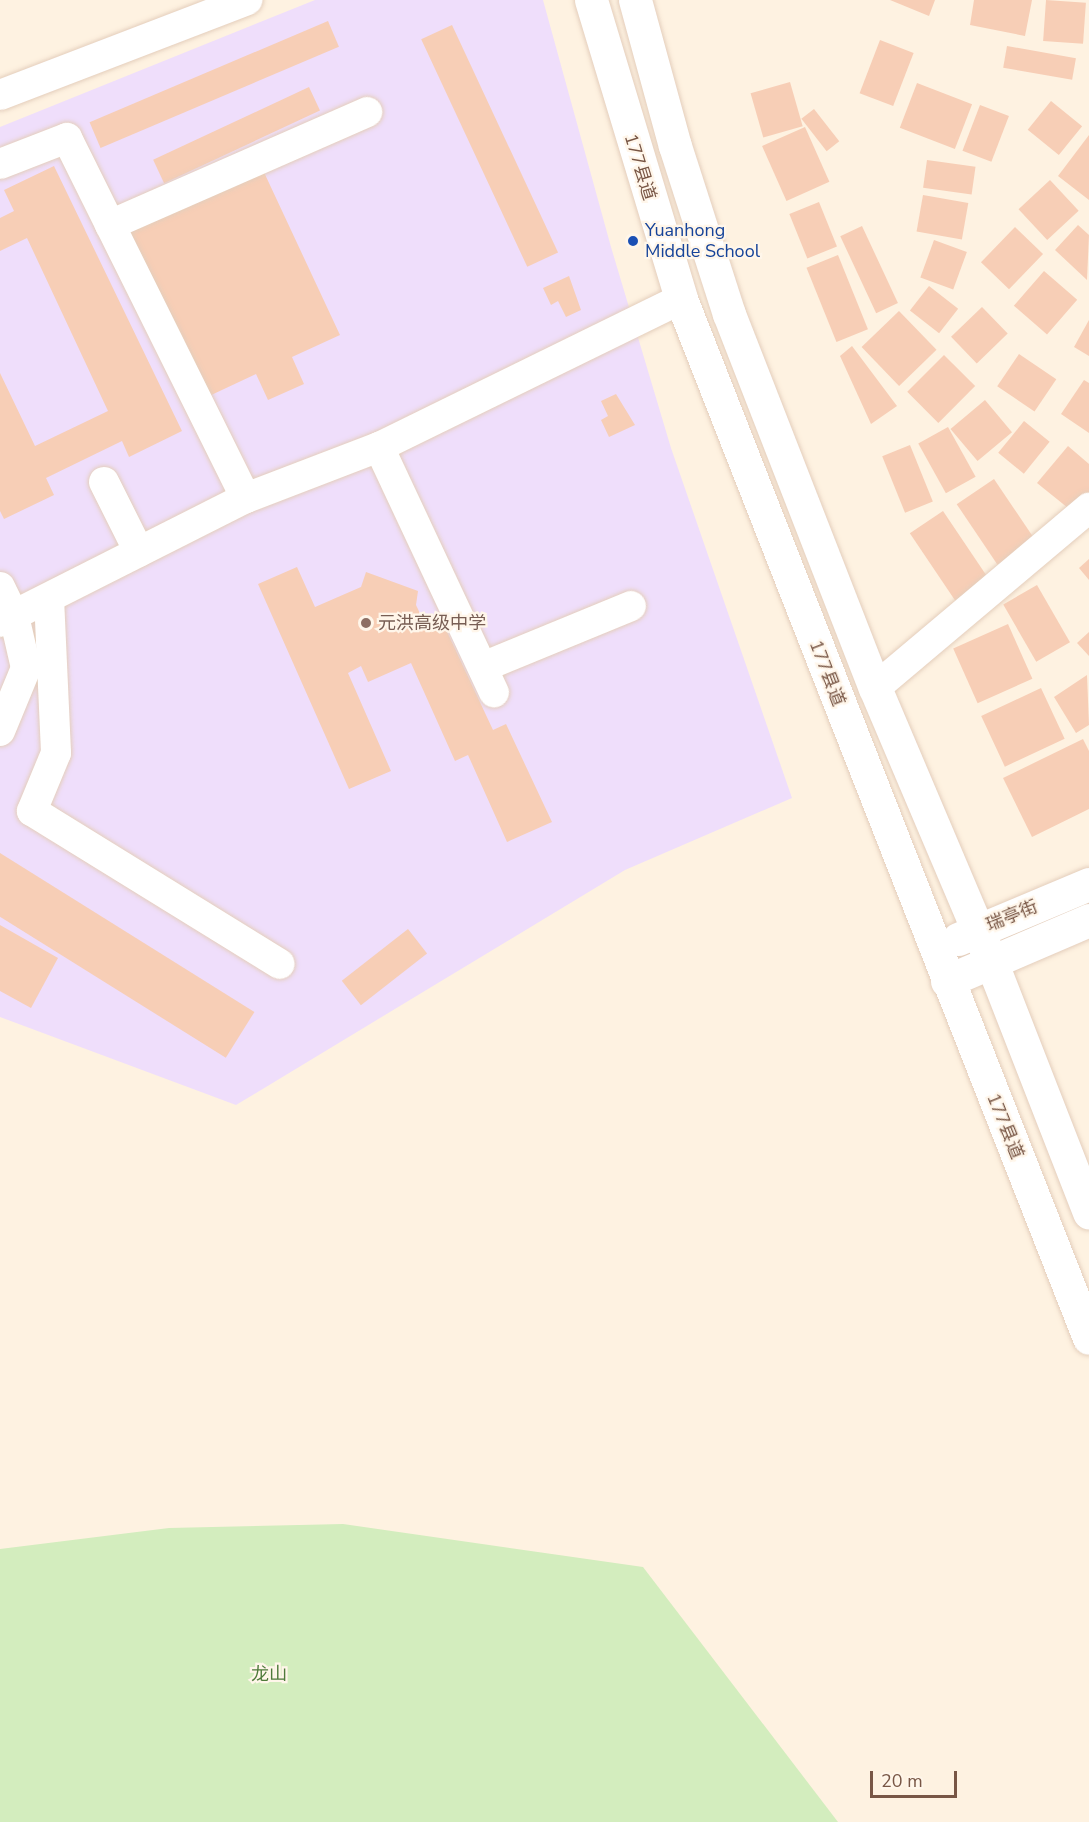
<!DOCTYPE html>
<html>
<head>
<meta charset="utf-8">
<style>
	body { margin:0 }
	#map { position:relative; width:1089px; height:1822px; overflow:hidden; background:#fef2e1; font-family:"Nunito Sans","Noto Sans SC",sans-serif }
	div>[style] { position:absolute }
	.education>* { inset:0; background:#efdefb }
	.green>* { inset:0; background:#d3edbe }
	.building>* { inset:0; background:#f7ceb6; transform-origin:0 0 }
	.roads { filter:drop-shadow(0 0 2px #e4cebc) drop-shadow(0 0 2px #e4cebc) }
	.street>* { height:30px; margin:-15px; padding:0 15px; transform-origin:15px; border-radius:15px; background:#fff }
	.secondary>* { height:33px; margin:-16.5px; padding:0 16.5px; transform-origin:16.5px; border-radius:16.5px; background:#fff }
	.dots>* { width:16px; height:16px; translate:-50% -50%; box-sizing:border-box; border:3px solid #fff6ea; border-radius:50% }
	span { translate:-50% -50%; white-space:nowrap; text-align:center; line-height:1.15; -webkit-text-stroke:4.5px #fff6ea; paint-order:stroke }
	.street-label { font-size:18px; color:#785645 }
	.transit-label { font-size:18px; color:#164399 }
	.left { translate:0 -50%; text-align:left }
	.education-label { font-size:18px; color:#785e54 }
	.park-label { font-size:18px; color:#4e7a3a }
	.scale { position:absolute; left:870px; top:1771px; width:87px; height:27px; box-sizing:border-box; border:3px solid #785645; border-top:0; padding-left:8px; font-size:18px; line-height:21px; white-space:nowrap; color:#785645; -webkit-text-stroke:4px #fff6ea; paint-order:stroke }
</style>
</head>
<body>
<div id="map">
	<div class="education">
		<div style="clip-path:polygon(315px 0,543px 0,611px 247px,671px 448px,792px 798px,625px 870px,236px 1105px,0 1017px,0 127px)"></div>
	</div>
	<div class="green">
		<div style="clip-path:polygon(343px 1524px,643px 1567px,838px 1822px,0 1822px,0 1549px,169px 1528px)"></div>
	</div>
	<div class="building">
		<div style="clip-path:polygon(890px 0,935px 0,929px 16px)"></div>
		<div style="clip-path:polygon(974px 0,1032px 0,1025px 36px,970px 25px)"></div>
		<div style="left:1046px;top:0;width:40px;height:41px;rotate:4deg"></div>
		<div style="left:328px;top:21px;width:28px;height:259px;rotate:67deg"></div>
		<div style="left:452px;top:25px;width:251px;height:34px;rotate:65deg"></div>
		<div style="left:880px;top:40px;width:36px;height:57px;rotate:21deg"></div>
		<div style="left:1007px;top:46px;width:70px;height:22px;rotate:10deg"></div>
		<div style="left:790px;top:82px;width:46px;height:41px;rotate:74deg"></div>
		<div style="left:917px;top:83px;width:59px;height:48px;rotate:21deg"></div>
		<div style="left:309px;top:87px;width:26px;height:172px;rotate:65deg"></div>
		<div style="left:1051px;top:101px;width:40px;height:37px;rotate:39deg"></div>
		<div style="left:980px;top:105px;width:31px;height:49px;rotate:21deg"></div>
		<div style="left:814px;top:109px;width:41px;height:16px;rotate:52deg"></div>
		<div style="left:805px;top:127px;width:60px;height:47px;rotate:66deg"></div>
		<div style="clip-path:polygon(1089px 135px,1089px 200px,1058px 176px)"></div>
		<div style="left:927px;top:160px;width:49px;height:28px;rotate:8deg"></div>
		<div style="clip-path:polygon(54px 166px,182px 431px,129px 457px,122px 441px,46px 478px,54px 495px,4px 519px,0 511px,0 373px,35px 446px,108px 411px,27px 238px,0 251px,0 218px,14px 211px,4px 190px)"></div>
		<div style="clip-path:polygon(262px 168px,340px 335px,292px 357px,304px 384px,268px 400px,256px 374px,207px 397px,129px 230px)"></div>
		<div style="left:1050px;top:180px;width:42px;height:43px;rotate:47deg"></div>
		<div style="left:923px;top:195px;width:46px;height:37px;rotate:10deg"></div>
		<div style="left:819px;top:202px;width:48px;height:32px;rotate:68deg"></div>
		<div style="clip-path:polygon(1078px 225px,1089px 235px,1087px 280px,1055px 250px)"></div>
		<div style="left:862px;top:226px;width:85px;height:24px;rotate:65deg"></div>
		<div style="left:1015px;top:227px;width:39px;height:49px;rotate:44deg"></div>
		<div style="left:934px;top:240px;width:35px;height:40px;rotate:20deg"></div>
		<div style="left:838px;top:255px;width:80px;height:34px;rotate:68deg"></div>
		<div style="left:1044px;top:271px;width:44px;height:46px;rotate:41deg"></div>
		<div style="clip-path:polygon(569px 276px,581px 310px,566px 317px,558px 301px,551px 305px,543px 288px)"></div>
		<div style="left:929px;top:286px;width:37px;height:31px;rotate:38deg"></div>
		<div style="left:982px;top:307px;width:37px;height:43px;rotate:46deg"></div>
		<div style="left:899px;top:311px;width:54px;height:52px;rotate:46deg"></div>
		<div style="clip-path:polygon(1089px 320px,1089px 356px,1074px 347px)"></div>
		<div style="clip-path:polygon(852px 346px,897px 406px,871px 424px,840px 356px)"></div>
		<div style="left:1019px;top:354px;width:45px;height:39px;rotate:34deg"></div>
		<div style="left:944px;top:355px;width:44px;height:52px;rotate:45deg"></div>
		<div style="clip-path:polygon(1084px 380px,1089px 383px,1089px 433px,1061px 414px)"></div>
		<div style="clip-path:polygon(616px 394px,635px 425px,609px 437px,601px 420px,608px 416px,601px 401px)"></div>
		<div style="left:985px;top:400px;width:42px;height:45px;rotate:50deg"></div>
		<div style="left:1024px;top:421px;width:33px;height:41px;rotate:39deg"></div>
		<div style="left:948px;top:427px;width:57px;height:34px;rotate:61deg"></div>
		<div style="left:910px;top:445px;width:61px;height:30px;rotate:68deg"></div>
		<div style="clip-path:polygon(1068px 446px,1089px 464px,1089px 493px,1073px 512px,1037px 483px)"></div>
		<div style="left:994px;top:479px;width:73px;height:45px;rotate:56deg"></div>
		<div style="left:943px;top:511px;width:81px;height:40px;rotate:56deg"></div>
		<div style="clip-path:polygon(1089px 559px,1089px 580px,1079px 568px)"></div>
		<div style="clip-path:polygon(297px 567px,315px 607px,361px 587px,366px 572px,418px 591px,416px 605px,428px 630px,443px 623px,493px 730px,506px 724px,552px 822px,507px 842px,468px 755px,455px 761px,411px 663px,368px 682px,361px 666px,348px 673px,391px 771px,349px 789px,258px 584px)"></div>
		<div style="left:1037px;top:585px;width:66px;height:39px;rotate:60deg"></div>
		<div style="left:1008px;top:624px;width:60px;height:60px;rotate:66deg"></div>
		<div style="clip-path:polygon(1089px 632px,1089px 656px,1077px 643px)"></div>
		<div style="clip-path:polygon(1087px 675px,1089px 725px,1076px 733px,1054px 697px)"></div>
		<div style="left:1041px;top:688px;width:56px;height:66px;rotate:65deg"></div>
		<div style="clip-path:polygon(1083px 739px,1089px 751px,1089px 809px,1032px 837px,1003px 778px)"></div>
		<div style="left:0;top:853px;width:300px;height:54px;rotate:32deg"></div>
		<div style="clip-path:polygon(0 925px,58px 958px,31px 1008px,0 991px)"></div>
		<div style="left:408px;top:929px;width:31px;height:84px;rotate:52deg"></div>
	</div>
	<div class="roads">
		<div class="street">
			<div style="left:0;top:95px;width:265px;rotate:-21deg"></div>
			<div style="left:0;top:164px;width:72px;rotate:-21.2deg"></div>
			<div style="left:67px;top:138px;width:402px;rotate:63.6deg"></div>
			<div style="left:110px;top:225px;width:281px;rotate:-23.7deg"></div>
			<div style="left:379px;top:447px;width:271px;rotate:64.9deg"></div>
			<div style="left:104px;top:482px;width:78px;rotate:63.4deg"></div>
			<div style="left:0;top:587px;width:32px;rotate:64deg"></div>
			<div style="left:14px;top:616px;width:53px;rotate:77deg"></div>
			<div style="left:26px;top:668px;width:68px;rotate:112.4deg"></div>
			<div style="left:49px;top:598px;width:155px;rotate:87.4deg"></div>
			<div style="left:56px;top:753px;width:63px;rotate:112.5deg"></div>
			<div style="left:32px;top:811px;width:291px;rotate:31.7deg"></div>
			<div style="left:0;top:622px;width:275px;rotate:-26.8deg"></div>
			<div style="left:246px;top:498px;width:142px;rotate:-21deg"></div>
			<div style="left:379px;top:447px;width:336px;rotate:-26.1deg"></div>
			<div style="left:483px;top:667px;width:160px;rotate:-22.4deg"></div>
			<div style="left:875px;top:688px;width:280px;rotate:-40.1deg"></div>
		</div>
		<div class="secondary">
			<div style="left:591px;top:0;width:312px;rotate:73.2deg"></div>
			<div style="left:681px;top:299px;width:1116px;rotate:68.56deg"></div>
			<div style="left:635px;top:0;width:151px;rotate:74.7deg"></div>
			<div style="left:675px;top:146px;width:176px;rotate:72.2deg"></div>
			<div style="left:729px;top:314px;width:401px;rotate:68.7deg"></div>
			<div style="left:875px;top:688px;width:297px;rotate:67deg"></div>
			<div style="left:991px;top:961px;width:270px;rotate:68.7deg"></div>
			<div style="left:958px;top:939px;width:142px;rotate:-22.8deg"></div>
			<div style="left:947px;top:981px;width:155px;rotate:-23.2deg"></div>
		</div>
	</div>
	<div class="dots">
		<div style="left:633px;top:241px;background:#1a4fb4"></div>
		<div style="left:366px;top:623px;background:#8d6e63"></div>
	</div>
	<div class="street-label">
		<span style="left:640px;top:167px;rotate:73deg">177县道</span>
		<span style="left:827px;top:673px;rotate:69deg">177县道</span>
		<span style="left:1012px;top:916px;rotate:-22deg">瑞亭街</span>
		<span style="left:1005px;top:1126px;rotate:68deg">177县道</span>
	</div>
	<div class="transit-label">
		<span class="left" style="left:645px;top:241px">Yuanhong<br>Middle School</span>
	</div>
	<div class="education-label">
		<span class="left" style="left:378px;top:623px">元洪高级中学</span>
	</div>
	<div class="park-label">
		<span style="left:269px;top:1674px">龙山</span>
	</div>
	<div class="scale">20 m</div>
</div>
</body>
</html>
